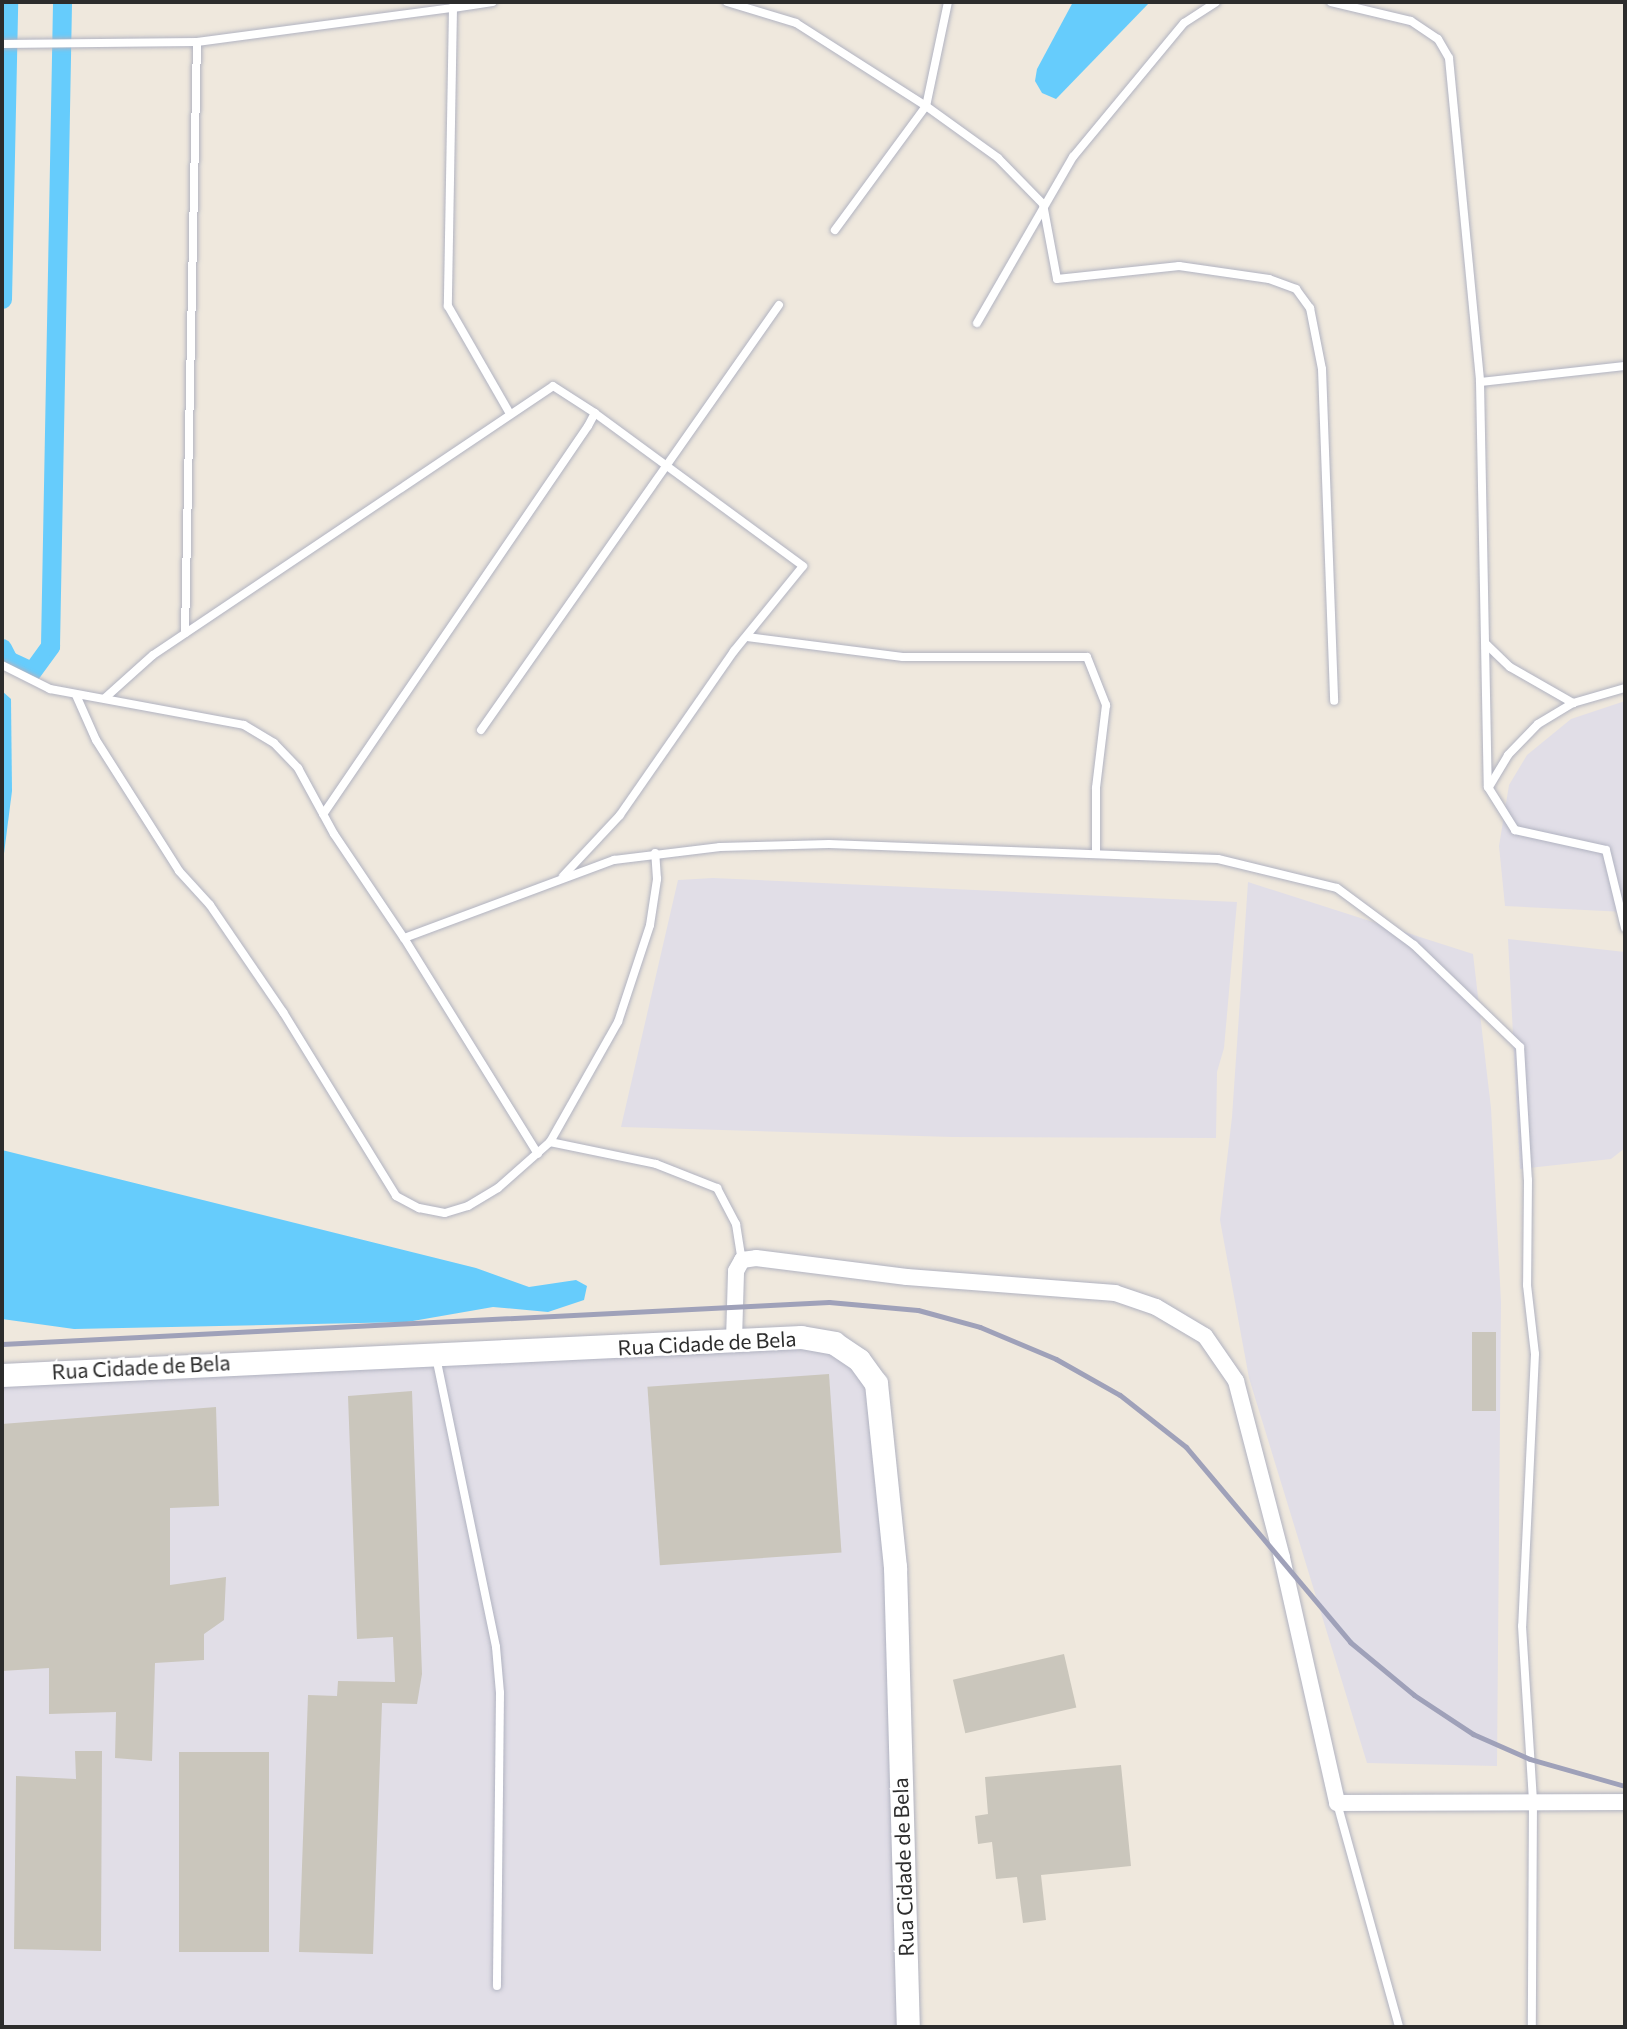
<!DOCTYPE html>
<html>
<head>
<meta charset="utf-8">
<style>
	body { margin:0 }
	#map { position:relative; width:1627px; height:2029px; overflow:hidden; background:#efe8dd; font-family:Commissioner,sans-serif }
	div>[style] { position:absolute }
	.industrial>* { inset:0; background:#e1dee7 }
	.water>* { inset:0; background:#66ccfc }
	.canal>* { height:19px; margin:-9.5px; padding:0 9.5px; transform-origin:9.5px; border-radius:9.5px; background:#66ccfc }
	.building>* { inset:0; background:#cac6bc; transform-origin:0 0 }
	.roads { filter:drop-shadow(0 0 2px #b1b3c1) drop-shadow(0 0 2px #b1b3c1) }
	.lane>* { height:8px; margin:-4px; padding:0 4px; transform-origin:4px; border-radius:4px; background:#fff }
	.street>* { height:16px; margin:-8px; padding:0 8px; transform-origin:8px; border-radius:8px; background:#fff }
	.secondary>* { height:23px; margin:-11.5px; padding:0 11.5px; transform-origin:11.5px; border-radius:11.5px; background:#fff }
	.rail>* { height:5px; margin:-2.5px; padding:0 2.5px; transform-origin:2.5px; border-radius:2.5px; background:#9fa1b9 }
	span { translate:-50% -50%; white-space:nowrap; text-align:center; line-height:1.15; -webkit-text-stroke:5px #fff; paint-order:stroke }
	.street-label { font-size:21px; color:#2c2c2c }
	.frame { position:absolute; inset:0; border:4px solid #2c2c2c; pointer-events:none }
</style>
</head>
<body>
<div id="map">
	<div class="industrial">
		<div style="clip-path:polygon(1625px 701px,1625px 912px,1505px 906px,1499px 846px,1509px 785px,1527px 755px,1571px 719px)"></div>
		<div style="clip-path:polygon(713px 878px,1237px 902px,1224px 1048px,1217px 1072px,1216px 1138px,952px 1137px,621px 1127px,678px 880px)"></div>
		<div style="clip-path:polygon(1248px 882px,1473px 954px,1491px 1108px,1501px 1302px,1497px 1766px,1367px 1763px,1249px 1378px,1220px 1220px,1232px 1117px)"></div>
		<div style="clip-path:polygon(1508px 939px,1625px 952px,1625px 1148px,1611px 1159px,1520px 1169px)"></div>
		<div style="clip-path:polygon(834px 1343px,876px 1383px,908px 2027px,2px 2027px,2px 1377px)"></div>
	</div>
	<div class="water">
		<div style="clip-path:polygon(1073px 2px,1150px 2px,1056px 99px,1042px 93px,1035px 81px,1037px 69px)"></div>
		<div style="clip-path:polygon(2px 691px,11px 699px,12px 791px,2px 869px)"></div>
		<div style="clip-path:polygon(2px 1150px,476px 1268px,529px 1287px,576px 1280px,587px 1286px,584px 1300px,548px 1312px,493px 1307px,407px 1322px,74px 1329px,2px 1319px)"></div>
	</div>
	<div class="canal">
		<div style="left:2px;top:299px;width:297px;rotate:-88.8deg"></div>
		<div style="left:2px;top:648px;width:13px;rotate:63deg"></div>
		<div style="left:8px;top:660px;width:26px;rotate:25deg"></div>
		<div style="left:32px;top:671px;width:31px;rotate:-54deg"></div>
		<div style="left:50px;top:646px;width:644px;rotate:-88.93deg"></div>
	</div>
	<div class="building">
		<div style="left:1472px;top:1332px;width:24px;height:79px"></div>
		<div style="left:829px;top:1374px;width:179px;height:182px;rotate:86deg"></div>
		<div style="clip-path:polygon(412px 1391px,422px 1674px,417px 1704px,382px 1703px,373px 1954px,299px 1952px,308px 1695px,337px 1696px,338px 1681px,395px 1682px,393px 1637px,357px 1639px,348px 1396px)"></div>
		<div style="clip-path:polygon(216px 1407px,219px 1506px,170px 1508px,170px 1585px,226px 1577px,224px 1620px,204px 1634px,204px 1660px,155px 1663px,152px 1761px,115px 1758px,116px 1712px,49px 1714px,49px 1668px,2px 1671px,2px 1424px)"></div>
		<div style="left:1064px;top:1654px;width:55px;height:114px;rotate:77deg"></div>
		<div style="clip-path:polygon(75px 1751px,102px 1751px,101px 1951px,14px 1949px,16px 1776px,76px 1779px)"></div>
		<div style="left:179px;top:1752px;width:90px;height:200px"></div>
		<div style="clip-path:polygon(1121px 1765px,1131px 1866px,1041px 1875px,1046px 1920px,1023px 1923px,1017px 1877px,996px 1879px,992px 1842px,978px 1844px,975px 1816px,988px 1814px,985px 1777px)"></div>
	</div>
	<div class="roads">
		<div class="lane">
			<div style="left:454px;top:2px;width:6px;rotate:99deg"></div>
			<div style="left:453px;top:8px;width:40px;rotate:-8.5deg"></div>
			<div style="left:727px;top:2px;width:72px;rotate:16.9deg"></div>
			<div style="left:796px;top:23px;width:154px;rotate:32.6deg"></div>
			<div style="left:926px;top:106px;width:154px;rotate:126.3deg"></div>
			<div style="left:948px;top:2px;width:106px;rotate:101.9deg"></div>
			<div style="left:926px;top:106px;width:89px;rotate:35.8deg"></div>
			<div style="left:998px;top:158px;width:64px;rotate:45.6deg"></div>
			<div style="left:1043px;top:204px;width:76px;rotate:79.4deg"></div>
			<div style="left:1057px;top:279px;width:123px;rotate:-6.1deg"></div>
			<div style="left:1179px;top:266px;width:91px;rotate:8.2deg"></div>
			<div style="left:1269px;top:279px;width:29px;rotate:20deg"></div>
			<div style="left:1296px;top:289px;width:24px;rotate:54deg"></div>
			<div style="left:1310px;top:308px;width:62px;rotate:78.9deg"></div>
			<div style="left:1322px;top:369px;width:332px;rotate:87.9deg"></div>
			<div style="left:1331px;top:2px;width:82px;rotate:13.4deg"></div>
			<div style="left:1411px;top:21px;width:32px;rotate:34deg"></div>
			<div style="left:1438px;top:39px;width:22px;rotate:60deg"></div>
			<div style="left:1449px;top:58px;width:325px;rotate:84.5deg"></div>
			<div style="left:1480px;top:382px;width:146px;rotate:-6.3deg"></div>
			<div style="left:2px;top:44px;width:195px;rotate:-0.6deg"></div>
			<div style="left:197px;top:42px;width:258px;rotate:-7.6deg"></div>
			<div style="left:453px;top:8px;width:298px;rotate:91deg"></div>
			<div style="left:448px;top:306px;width:122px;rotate:60.1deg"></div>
			<div style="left:977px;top:323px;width:192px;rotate:-60deg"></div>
			<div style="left:1073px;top:157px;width:174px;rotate:-50.4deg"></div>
			<div style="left:1184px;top:23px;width:38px;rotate:-33deg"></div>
			<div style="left:1480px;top:382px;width:405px;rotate:88.9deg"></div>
			<div style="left:1488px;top:787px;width:51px;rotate:57.9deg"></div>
			<div style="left:1515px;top:830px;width:93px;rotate:12.4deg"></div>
			<div style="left:1606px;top:850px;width:80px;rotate:76.3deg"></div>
			<div style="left:185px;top:633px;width:591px;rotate:-88.84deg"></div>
			<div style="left:747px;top:637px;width:157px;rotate:7.3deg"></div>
			<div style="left:903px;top:657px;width:184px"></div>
			<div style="left:1087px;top:657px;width:52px;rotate:68.4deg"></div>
			<div style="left:1106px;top:705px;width:84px;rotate:96.9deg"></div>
			<div style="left:1096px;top:788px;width:65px;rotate:90deg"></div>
			<div style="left:1486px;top:644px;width:33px;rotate:44deg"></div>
			<div style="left:1510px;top:667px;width:73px;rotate:29.7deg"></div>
			<div style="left:2px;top:665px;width:54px;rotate:26.6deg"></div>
			<div style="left:50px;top:689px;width:197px;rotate:10.5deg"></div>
			<div style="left:244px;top:725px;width:35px;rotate:31deg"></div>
			<div style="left:274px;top:743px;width:35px;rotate:46deg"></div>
			<div style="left:298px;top:768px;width:75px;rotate:61.4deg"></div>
			<div style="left:334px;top:834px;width:125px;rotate:56.1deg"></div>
			<div style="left:404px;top:938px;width:224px;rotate:-20.4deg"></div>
			<div style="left:614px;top:860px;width:107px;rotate:-7deg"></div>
			<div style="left:720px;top:847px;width:109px;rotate:-1.6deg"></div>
			<div style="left:829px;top:844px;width:389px;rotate:2.2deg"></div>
			<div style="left:1218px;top:859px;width:122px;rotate:13.7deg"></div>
			<div style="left:1337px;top:888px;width:96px;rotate:36.5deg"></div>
			<div style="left:1414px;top:945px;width:147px;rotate:43.9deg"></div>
			<div style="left:1520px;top:1047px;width:133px;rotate:86.6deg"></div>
			<div style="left:1528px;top:1180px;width:105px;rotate:90.5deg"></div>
			<div style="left:1527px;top:1285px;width:69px;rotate:83.4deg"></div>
			<div style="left:1535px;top:1354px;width:272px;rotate:92.7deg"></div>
			<div style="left:1522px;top:1626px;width:173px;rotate:86.4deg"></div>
			<div style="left:1533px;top:1799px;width:228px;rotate:90.3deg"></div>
			<div style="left:76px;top:695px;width:49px;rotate:66deg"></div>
			<div style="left:96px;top:740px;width:155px;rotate:57.6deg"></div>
			<div style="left:179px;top:871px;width:46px;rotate:47.6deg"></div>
			<div style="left:210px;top:905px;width:130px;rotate:55.7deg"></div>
			<div style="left:283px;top:1012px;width:216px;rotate:58.4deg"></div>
			<div style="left:396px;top:1196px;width:26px;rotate:28deg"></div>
			<div style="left:419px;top:1208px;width:26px;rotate:11deg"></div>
			<div style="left:445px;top:1213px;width:24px;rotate:-17deg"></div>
			<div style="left:468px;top:1206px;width:35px;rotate:-31deg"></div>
			<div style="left:498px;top:1188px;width:69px;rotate:-41.5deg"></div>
			<div style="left:550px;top:1142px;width:108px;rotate:11.7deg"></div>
			<div style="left:656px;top:1164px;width:66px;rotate:21.5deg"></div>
			<div style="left:717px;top:1188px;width:41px;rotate:62.2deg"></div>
			<div style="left:736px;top:1224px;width:36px;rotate:81deg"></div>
			<div style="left:105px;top:698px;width:64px;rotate:-41.9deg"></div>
			<div style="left:153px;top:655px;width:482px;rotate:-33.9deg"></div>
			<div style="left:553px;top:386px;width:50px;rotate:32.7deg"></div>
			<div style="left:595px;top:413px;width:15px;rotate:118deg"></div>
			<div style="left:588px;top:426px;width:470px;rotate:124.3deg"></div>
			<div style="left:481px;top:730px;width:519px;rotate:-54.96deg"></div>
			<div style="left:1489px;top:787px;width:37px;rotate:-59deg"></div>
			<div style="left:1508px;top:755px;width:43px;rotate:-45.9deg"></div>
			<div style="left:1538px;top:724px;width:41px;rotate:-31deg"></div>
			<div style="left:1573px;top:703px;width:54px;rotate:-16.1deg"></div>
			<div style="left:563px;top:876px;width:83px;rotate:-46.9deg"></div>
			<div style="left:620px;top:815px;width:200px;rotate:-55.2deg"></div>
			<div style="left:734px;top:651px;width:109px;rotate:-50.9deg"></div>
			<div style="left:803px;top:566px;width:258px;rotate:-143.7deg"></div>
			<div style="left:404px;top:938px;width:254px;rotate:58.2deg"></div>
			<div style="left:550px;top:1142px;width:138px;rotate:-60.5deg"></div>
			<div style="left:618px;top:1022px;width:102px;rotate:-71.7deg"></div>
			<div style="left:650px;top:925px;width:47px;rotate:-81.3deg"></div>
			<div style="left:657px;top:879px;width:26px;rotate:-94deg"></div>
			<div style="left:436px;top:1357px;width:296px;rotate:78.3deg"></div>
			<div style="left:496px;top:1647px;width:46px;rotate:85deg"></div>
			<div style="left:500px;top:1693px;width:293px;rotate:90.6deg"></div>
			<div style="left:1337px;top:1803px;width:232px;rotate:74.5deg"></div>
		</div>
		<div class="street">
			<div style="left:734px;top:1340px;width:69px;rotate:-88.3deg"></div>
			<div style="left:736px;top:1271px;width:13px;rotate:-61deg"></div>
			<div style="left:742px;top:1260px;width:14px;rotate:-8deg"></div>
			<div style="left:756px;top:1258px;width:152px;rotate:7.2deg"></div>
			<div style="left:907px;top:1277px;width:209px;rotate:4.4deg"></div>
			<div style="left:1115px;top:1293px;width:43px;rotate:18.9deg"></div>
			<div style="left:1156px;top:1307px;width:57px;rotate:30.6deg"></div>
			<div style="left:1205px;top:1336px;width:55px;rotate:55.4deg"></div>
			<div style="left:1236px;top:1381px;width:183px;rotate:75.4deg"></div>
			<div style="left:1282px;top:1558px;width:251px;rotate:77.3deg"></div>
			<div style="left:1337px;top:1803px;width:288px;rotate:-0.2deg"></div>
		</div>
		<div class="secondary">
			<div style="left:2px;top:1375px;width:800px;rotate:-2.72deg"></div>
			<div style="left:801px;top:1337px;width:34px;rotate:10deg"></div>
			<div style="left:834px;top:1343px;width:30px;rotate:34deg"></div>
			<div style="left:859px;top:1360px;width:29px;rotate:54deg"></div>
			<div style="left:876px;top:1383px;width:185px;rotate:84.1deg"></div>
			<div style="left:895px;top:1567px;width:460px;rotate:88.4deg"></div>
		</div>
	</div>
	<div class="rail">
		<div style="left:2px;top:1344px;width:828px;rotate:-2.91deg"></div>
		<div style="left:829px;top:1302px;width:89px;rotate:5.1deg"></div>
		<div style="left:918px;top:1310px;width:64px;rotate:15.3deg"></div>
		<div style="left:980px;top:1327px;width:82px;rotate:22.8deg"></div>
		<div style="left:1056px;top:1359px;width:73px;rotate:29.4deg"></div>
		<div style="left:1120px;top:1395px;width:84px;rotate:38.2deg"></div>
		<div style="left:1186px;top:1447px;width:255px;rotate:49.9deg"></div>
		<div style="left:1350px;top:1642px;width:83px;rotate:39.6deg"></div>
		<div style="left:1414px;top:1695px;width:71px;rotate:33.5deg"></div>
		<div style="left:1473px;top:1734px;width:62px;rotate:23.7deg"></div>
		<div style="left:1530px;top:1759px;width:99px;rotate:15.9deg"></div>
	</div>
	<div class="street-label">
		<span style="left:707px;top:1343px;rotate:-3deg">Rua Cidade de Bela</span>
		<span style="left:141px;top:1367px;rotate:-3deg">Rua Cidade de Bela</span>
		<span style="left:903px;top:1867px;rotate:-92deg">Rua Cidade de Bela</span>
	</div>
	<div class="frame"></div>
</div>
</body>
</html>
